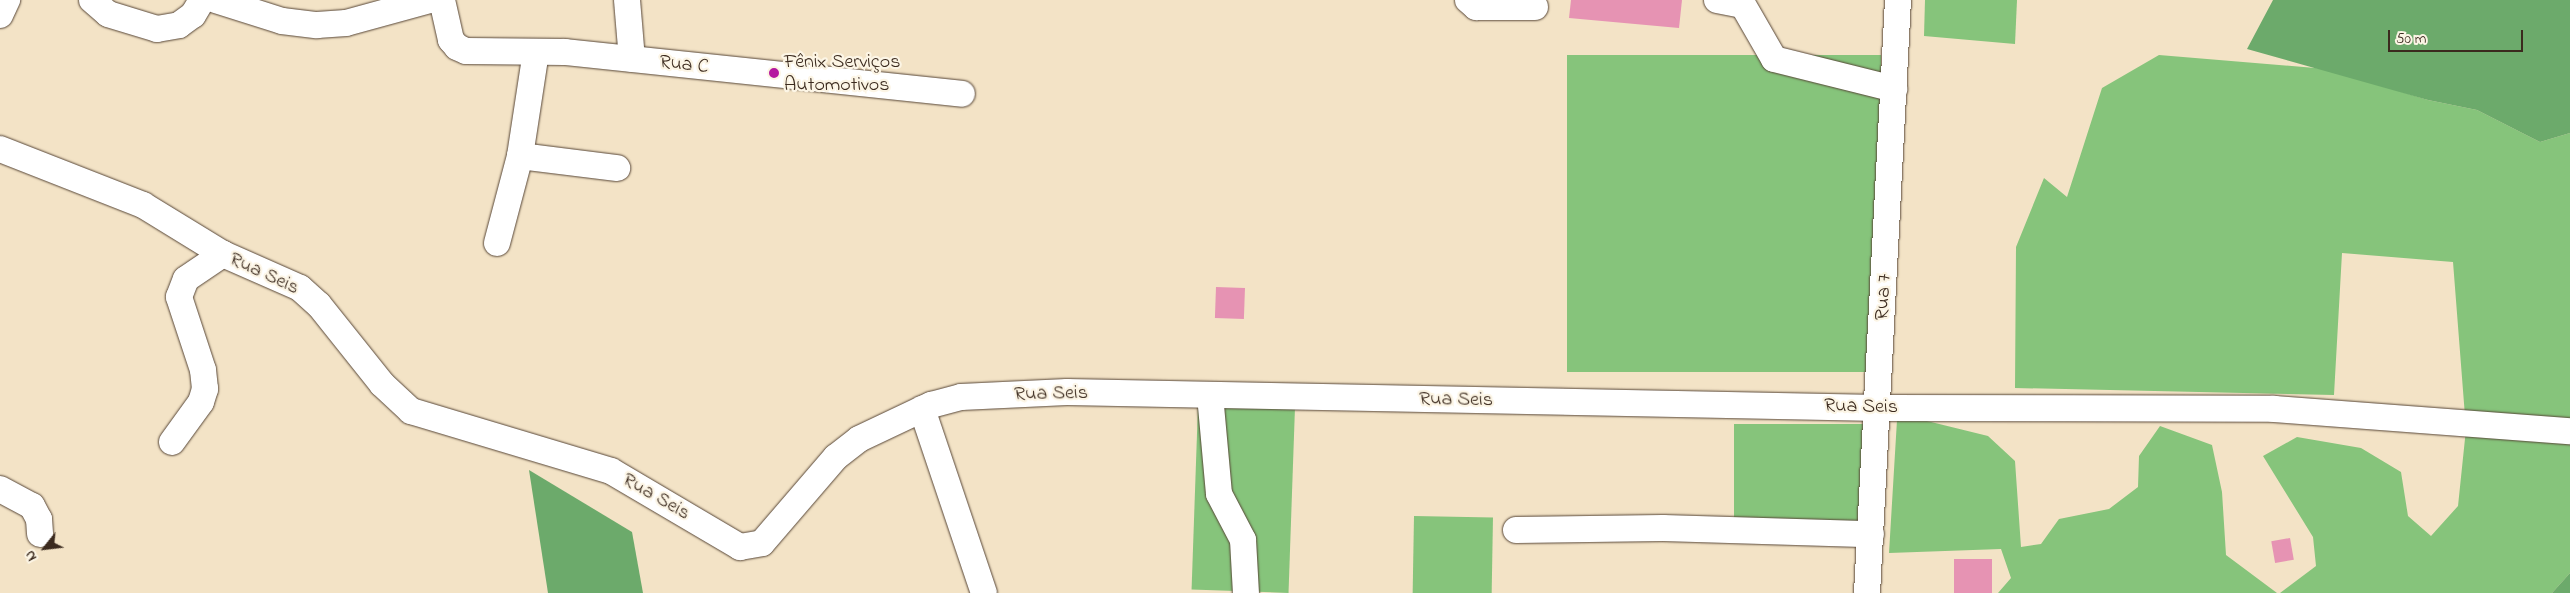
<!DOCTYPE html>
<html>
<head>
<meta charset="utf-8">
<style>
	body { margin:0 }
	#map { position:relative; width:2570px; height:593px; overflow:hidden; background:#f3e3c6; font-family:"Indie Flower",sans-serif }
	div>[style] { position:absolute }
	.green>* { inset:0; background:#86c47b; transform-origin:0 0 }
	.forest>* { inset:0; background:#6caa6b }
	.building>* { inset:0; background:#e693b3; transform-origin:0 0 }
	.roads { filter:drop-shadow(0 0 1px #574637) drop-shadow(0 0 1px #574637) }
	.minor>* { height:26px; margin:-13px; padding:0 13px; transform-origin:13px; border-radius:13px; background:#fff }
	.dots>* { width:14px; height:14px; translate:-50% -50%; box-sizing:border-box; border:2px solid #fcf5e5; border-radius:50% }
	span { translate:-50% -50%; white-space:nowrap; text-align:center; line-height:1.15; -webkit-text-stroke:4.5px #fcf5e5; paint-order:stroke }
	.poi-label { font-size:20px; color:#3b2a1e }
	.left { translate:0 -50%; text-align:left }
	.street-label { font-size:20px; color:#3b2a1e }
	.north { position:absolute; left:20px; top:523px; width:50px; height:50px; -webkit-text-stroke:4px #fcf5e5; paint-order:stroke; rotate:241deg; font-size:14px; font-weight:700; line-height:20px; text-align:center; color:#3b2a1e }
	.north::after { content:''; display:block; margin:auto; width:18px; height:22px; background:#3b2a1e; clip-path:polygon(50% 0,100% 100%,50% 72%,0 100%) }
	.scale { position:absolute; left:2388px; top:30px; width:135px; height:22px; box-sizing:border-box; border:2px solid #3b2a1e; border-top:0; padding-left:6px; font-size:15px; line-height:18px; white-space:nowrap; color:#3b2a1e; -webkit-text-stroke:4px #fcf5e5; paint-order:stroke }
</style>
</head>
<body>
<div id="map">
	<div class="green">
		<div style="clip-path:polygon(1925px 0,2017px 0,2015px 44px,1924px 36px)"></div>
		<div style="left:1567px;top:55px;width:314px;height:317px"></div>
		<div style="clip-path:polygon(2159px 55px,2327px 69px,2428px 100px,2477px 110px,2540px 142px,2570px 133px,2570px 573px,2552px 593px,2280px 593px,2316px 566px,2313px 537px,2263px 456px,2297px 437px,2361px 448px,2401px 472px,2408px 516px,2431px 536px,2458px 506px,2466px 429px,2453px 262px,2342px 253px,2334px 395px,2015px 388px,2016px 247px,2044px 178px,2067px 197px,2102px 88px)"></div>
		<div style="left:1295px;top:407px;width:186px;height:97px;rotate:92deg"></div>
		<div style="clip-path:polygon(1897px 420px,1927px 421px,1988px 436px,2015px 461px,2021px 547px,2041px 544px,2059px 519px,2109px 509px,2138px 487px,2139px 456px,2160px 426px,2212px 445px,2222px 492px,2226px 555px,2277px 593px,1998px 593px,2011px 578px,2001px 549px,1889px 553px)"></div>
		<div style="left:1734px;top:424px;width:131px;height:99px"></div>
		<div style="left:1414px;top:516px;width:79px;height:77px;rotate:1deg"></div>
	</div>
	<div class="forest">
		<div style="clip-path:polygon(2273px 0,2570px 0,2570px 133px,2540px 142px,2477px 110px,2428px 100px,2247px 49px)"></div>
		<div style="clip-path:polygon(529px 470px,632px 532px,643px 593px,548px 593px)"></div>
		<div style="clip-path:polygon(2570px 573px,2570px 593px,2552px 593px)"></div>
	</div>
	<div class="building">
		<div style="clip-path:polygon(1571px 0,1682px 0,1679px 28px,1569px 18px)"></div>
		<div style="left:1216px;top:287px;width:29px;height:31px;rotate:2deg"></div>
		<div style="left:2290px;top:538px;width:22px;height:19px;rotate:80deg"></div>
		<div style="left:1992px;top:559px;width:34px;height:38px;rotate:90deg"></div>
	</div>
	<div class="roads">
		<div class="minor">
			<div style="left:92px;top:0;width:21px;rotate:41deg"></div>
			<div style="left:108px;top:14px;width:51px;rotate:17deg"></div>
			<div style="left:157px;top:29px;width:22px;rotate:-10deg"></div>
			<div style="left:179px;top:25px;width:17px;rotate:-36deg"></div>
			<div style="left:193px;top:15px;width:17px;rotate:-59deg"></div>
			<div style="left:216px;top:0;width:69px;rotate:17.7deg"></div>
			<div style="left:282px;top:21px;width:35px;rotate:7deg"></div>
			<div style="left:317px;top:25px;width:29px;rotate:-4deg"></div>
			<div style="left:346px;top:23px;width:87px;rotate:-15.3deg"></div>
			<div style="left:442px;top:0;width:41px;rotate:77.3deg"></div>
			<div style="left:451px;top:40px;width:9px;rotate:49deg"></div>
			<div style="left:457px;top:47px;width:10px;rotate:24deg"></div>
			<div style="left:466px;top:51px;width:99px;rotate:0.6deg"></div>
			<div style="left:565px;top:52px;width:399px;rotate:6deg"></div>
			<div style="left:627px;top:0;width:59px;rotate:85.2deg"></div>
			<div style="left:1468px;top:0;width:11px;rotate:41deg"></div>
			<div style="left:1476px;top:7px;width:59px"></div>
			<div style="left:1717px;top:0;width:26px;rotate:11deg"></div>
			<div style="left:1743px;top:5px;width:62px;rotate:60.1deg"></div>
			<div style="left:1774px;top:59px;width:124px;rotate:14deg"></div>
			<div style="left:0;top:15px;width:17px;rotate:-65deg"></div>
			<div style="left:0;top:149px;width:154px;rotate:21.4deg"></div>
			<div style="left:143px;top:205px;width:94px;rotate:31.5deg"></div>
			<div style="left:223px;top:254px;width:84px;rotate:23.8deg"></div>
			<div style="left:300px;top:288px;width:25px;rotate:42deg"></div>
			<div style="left:319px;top:305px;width:101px;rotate:51.4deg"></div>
			<div style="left:382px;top:384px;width:40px;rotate:43deg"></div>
			<div style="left:411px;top:411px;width:209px;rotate:16.7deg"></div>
			<div style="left:611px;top:471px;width:150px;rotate:30.5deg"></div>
			<div style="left:740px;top:547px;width:22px;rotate:-10deg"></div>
			<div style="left:762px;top:543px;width:113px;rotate:-49.3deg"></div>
			<div style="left:836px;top:457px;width:29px;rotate:-38deg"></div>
			<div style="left:859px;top:439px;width:80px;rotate:-25.3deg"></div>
			<div style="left:931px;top:405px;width:31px;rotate:-15deg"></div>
			<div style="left:961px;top:397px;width:106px;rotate:-2.7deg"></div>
			<div style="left:1067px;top:392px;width:812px;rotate:1.13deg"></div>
			<div style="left:1879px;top:408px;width:395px;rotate:0.1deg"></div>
			<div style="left:2274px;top:409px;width:297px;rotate:4.3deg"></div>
			<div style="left:520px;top:156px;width:98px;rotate:7.1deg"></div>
			<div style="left:497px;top:243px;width:90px;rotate:-75.2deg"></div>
			<div style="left:520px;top:156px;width:105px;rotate:-81.3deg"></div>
			<div style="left:1210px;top:395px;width:99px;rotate:84.8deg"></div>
			<div style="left:1219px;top:494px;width:52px;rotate:62.4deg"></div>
			<div style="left:1243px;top:540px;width:53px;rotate:86.8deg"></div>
			<div style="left:922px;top:409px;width:194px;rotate:71.4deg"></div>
			<div style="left:172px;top:442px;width:49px;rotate:-54.1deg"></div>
			<div style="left:201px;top:402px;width:14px;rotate:-73deg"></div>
			<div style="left:205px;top:389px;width:19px;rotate:-96deg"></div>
			<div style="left:203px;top:370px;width:77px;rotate:-108.2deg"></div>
			<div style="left:179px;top:297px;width:19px;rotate:-69deg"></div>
			<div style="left:186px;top:279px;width:45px;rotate:-34deg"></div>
			<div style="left:0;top:489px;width:36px;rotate:28deg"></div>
			<div style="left:32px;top:506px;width:15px;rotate:62deg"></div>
			<div style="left:39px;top:519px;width:15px;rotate:86deg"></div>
			<div style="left:1516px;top:530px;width:147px;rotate:-0.8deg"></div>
			<div style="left:1663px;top:528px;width:208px;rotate:1.7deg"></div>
			<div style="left:1867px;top:593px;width:594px;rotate:-87.01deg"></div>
		</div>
	</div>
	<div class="dots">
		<div style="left:774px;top:73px;background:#b5179e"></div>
	</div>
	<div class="poi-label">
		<span class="left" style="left:784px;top:74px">Fênix Serviços<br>Automotivos</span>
	</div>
	<div class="street-label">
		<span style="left:684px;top:65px;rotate:6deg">Rua C</span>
		<span style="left:264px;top:274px;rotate:25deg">Rua Seis</span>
		<span style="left:1884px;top:297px;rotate:-87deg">Rua 7</span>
		<span style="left:1051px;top:394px;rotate:-1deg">Rua Seis</span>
		<span style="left:1456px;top:400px;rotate:1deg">Rua Seis</span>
		<span style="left:1861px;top:407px;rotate:1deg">Rua Seis</span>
		<span style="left:656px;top:497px;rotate:30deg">Rua Seis</span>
	</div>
	<div class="north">N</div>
	<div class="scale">50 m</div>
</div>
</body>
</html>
